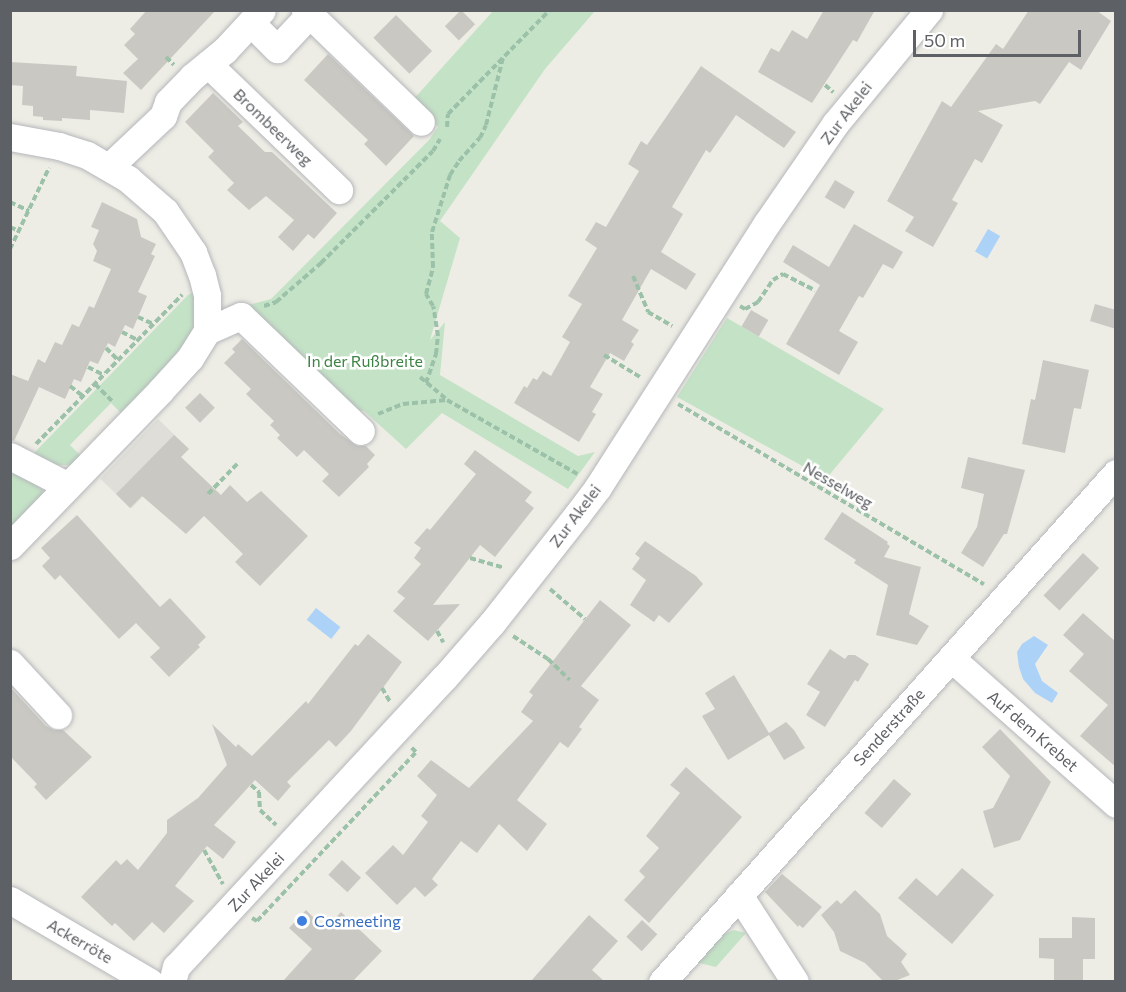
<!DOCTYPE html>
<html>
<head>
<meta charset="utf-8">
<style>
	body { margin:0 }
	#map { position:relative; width:1126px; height:992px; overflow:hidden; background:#eeede5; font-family:Commissioner,sans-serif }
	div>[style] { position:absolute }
	.industrial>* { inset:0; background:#e0ded9; transform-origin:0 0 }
	.green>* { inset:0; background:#c4e3c6 }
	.water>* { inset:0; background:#acd2f8; transform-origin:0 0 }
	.building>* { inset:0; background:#cac8c2; transform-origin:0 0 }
	.path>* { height:4px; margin-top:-2px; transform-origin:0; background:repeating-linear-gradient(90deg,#9cc1a9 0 6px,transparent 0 9px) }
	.roads { filter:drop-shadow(0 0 2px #b5b7bb) drop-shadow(0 0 2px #b5b7bb) }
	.minor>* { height:27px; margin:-13.5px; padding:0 13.5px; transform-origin:13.5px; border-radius:13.5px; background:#fff }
	.dots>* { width:16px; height:16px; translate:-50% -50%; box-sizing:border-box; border:3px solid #fff; border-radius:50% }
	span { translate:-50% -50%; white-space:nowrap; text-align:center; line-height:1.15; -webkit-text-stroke:5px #fff; paint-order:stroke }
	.street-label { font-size:16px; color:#5d6064 }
	.park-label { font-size:16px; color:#3d8344 }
	.shop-label { font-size:16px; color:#366cbe }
	.left { translate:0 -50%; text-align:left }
	.frame { position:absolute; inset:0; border:12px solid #5d6064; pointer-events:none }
	.scale { position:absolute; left:913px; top:30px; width:168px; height:27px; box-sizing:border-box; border:3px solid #5d6064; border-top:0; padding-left:8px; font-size:18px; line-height:21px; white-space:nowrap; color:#5d6064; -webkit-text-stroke:4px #fff; paint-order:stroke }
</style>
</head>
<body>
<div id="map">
	<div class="industrial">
		<div style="left:158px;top:419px;width:43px;height:83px;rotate:44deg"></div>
	</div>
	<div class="green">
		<div style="clip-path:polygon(493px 11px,595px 11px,545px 69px,440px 221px,460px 238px,430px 340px,445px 322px,440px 375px,578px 456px,595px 452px,568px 489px,442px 413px,406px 449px,364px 411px,356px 411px,241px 307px,271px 299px,429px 140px,438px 127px,411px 102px)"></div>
		<div style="clip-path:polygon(194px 292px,194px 332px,124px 416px,111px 403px,70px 445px,83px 458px,76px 465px,50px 465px,31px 456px,188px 295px)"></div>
		<div style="clip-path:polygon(727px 318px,884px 409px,826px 479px,677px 397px)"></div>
		<div style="clip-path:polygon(18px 469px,36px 477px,45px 497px,11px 532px,11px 476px)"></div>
		<div style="clip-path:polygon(734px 930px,746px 933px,716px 967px,695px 962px,722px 935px)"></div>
	</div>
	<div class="water">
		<div style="left:988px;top:229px;width:14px;height:26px;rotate:30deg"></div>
		<div style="left:316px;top:608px;width:31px;height:15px;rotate:38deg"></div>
		<div style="clip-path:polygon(1034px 636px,1048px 645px,1035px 664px,1042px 681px,1058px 693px,1052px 703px,1035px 693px,1023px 679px,1019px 667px,1017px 652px,1022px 644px)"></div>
	</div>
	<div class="building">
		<div style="clip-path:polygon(147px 10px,216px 10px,141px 90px,123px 73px,138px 59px,124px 45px,135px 34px,130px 29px)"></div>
		<div style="left:461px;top:10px;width:20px;height:23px;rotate:45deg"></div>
		<div style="clip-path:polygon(824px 10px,875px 10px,857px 42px,853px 40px,812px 103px,758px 72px,771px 48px,779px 52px,792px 30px,807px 39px)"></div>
		<div style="clip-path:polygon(1029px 10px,1096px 10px,1111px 21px,1081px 70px,1069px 62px,1040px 104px,1035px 101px,978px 111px,1003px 125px,982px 163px,975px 159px,952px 200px,958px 203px,933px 247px,905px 231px,914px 217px,887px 201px,942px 101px,951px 107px,996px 44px,1003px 49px)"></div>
		<div style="left:396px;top:15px;width:51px;height:32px;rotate:45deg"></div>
		<div style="clip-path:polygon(328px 54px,414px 136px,386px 166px,364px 144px,368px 140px,304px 80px)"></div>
		<div style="clip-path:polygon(10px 62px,77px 66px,76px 76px,127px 81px,124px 113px,90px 110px,90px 120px,62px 118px,62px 121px,43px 120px,43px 117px,33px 116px,33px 106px,22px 105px,23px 86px,10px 85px)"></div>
		<div style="clip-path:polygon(701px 66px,796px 132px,784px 148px,736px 115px,710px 153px,706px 150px,672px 207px,683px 214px,661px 252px,696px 274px,686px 290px,651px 269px,622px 320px,639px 330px,631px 342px,634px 344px,624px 361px,610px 353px,590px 387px,603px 394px,592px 412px,596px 414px,579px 442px,514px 403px,524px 386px,527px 388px,533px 378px,537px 380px,543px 371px,551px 376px,570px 342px,562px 337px,582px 304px,568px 296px,597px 248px,585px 240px,596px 222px,606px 227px,639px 171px,628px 164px,641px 141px,647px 145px)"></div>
		<div style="clip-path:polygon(213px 93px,243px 122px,238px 126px,265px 152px,272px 152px,337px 213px,314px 239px,308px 234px,293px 251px,278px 237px,294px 220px,266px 196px,249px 210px,227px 190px,234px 183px,208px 157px,214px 151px,185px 122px)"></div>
		<div style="left:835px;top:180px;width:23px;height:20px;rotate:31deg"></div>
		<div style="clip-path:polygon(102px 202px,137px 219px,141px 237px,156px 244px,151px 254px,155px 256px,138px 292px,147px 296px,133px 329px,125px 325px,115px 347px,108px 343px,98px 364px,90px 361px,81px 382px,74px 379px,65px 399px,39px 387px,14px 441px,10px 440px,10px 374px,28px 381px,38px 359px,45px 363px,55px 342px,62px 345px,72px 324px,79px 327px,89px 306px,94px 308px,111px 269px,93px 261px,97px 251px,93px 244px,99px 230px,91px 227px)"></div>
		<div style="clip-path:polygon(854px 224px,903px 252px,893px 269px,883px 264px,863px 298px,859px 296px,839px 331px,858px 342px,839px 375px,786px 344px,820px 285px,783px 262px,793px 245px,829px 267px)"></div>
		<div style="clip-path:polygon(1095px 304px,1116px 310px,1116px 329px,1090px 321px)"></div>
		<div style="left:751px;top:310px;width:20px;height:19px;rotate:30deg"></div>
		<div style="clip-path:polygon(242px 339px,340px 434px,357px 446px,366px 446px,375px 455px,367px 464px,369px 467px,339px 497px,322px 481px,329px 474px,304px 450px,297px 457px,277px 438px,280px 435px,270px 425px,274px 421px,246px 394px,251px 389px,224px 363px,235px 352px,232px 349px)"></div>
		<div style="clip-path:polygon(1043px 360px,1089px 370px,1081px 409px,1074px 408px,1065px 453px,1022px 444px,1031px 399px,1035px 400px)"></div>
		<div style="left:200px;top:393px;width:21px;height:21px;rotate:45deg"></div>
		<div style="clip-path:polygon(174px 435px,189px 449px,181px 457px,221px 495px,230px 485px,247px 502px,261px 491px,308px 536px,260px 586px,235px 562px,243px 554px,204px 516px,186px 534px,142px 496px,130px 508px,116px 494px)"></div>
		<div style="clip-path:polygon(475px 450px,532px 492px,525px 501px,534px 508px,495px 557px,480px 545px,433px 605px,460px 604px,428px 641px,393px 611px,405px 598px,397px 592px,421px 564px,414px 558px,421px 548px,414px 543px,427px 528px,430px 530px,476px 474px,464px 464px)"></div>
		<div style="clip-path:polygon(968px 457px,1025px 470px,1007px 534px,1004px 534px,983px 567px,961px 553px,977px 527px,984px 494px,961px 488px)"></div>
		<div style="clip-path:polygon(842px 512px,888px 542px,887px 544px,890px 546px,884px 557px,921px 567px,909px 614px,929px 626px,917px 645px,876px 635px,888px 585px,854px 563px,856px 560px,824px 539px)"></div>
		<div style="clip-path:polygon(77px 515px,160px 607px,170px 598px,206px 637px,198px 645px,200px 647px,169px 677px,150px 657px,160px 648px,136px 623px,119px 639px,60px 575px,55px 580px,42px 566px,50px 558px,41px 548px)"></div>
		<div style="clip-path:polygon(645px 541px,696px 576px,703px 584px,669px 623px,659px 615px,654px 622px,630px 605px,646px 580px,632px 569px,640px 558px,635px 554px)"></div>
		<div style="left:1083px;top:553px;width:22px;height:58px;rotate:43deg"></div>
		<div style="clip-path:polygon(600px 600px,631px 625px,581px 686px,599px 700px,579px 727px,582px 729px,568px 748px,560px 742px,517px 800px,547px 824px,527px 851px,499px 824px,477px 853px,461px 841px,432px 879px,438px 885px,425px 897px,415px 887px,397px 905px,365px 873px,393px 845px,403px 855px,428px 822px,421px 816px,437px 795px,417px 776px,431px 760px,469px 788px,533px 721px,521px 712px,533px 695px,529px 692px)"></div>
		<div style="clip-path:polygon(1083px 613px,1116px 642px,1116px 767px,1080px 736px,1108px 705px,1069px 671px,1084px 654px,1063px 635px)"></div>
		<div style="clip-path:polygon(368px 634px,402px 662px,351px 731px,336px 747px,329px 740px,287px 782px,291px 786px,278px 801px,255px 780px,214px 825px,236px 842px,223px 859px,207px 846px,175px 886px,194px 901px,164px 933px,152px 922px,134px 941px,115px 923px,112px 926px,81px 897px,116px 860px,121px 865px,127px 859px,138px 870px,167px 833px,167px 820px,198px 798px,227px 765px,212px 724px,236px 747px,238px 744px,252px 756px,306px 701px,308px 704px,355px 644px,358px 646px)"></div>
		<div style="clip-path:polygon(830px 649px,845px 659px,848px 655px,855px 655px,869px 664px,858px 682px,855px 680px,825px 727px,806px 715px,820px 692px,807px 684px)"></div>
		<div style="clip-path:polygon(734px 675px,769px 733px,786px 722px,794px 730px,805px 748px,784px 760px,769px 735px,728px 760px,702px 716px,715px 709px,705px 693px)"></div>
		<div style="clip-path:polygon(10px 687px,46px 726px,54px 730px,63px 730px,92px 757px,46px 800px,34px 787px,37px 784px,10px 756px)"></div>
		<div style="clip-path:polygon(1000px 729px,1051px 782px,1020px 840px,994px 848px,983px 811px,993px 808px,1010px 776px,982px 747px)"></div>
		<div style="clip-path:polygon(686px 767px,742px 817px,649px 923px,624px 900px,645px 877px,639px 871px,659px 848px,646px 836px,680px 793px,670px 785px)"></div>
		<div style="left:894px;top:779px;width:23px;height:45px;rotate:41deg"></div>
		<div style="left:342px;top:860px;width:26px;height:20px;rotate:43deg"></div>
		<div style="clip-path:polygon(962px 868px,994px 895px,952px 944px,898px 898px,916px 878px,937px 896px)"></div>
		<div style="clip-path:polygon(782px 874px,822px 907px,803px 928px,799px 925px,798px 927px,765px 892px)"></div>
		<div style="clip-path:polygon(855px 890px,880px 914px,887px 936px,907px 954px,901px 962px,910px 975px,895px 981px,883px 981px,865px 963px,840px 951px,834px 932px,821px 915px,837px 900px,841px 904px)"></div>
		<div style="clip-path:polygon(306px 910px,325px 929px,341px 912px,382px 951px,353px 981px,283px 981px,312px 949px,289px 928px)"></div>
		<div style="clip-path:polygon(589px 915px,618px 941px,592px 970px,604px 981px,531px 981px)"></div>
		<div style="clip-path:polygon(1072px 917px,1095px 918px,1095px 959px,1083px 959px,1083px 981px,1054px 981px,1054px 959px,1039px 958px,1039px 938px,1072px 938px)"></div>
		<div style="left:642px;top:920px;width:21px;height:23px;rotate:43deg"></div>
	</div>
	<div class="path">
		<div style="left:166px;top:57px;width:11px;rotate:45deg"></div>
		<div style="left:825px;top:85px;width:11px;rotate:41deg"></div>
		<div style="left:447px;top:127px;width:13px;rotate:-86deg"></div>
		<div style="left:448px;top:114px;width:146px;rotate:-45.6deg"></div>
		<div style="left:10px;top:202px;width:21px;rotate:25deg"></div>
		<div style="left:10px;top:227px;width:10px;rotate:24deg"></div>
		<div style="left:10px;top:249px;width:90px;rotate:-64.3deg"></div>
		<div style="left:633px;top:276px;width:39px;rotate:67deg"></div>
		<div style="left:648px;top:312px;width:28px;rotate:30deg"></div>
		<div style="left:264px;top:306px;width:13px;rotate:-18deg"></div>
		<div style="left:276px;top:302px;width:60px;rotate:-40.9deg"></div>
		<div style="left:321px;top:263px;width:158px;rotate:-45deg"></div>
		<div style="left:433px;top:151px;width:14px;rotate:-60deg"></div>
		<div style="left:740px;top:306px;width:6px;rotate:31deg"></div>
		<div style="left:745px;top:309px;width:15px;rotate:-28deg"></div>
		<div style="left:758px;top:302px;width:27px;rotate:-56deg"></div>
		<div style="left:773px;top:280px;width:12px;rotate:-31deg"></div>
		<div style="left:783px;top:274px;width:36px;rotate:27deg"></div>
		<div style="left:138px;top:317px;width:17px;rotate:25deg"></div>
		<div style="left:122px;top:332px;width:18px;rotate:27deg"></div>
		<div style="left:106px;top:348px;width:17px;rotate:45deg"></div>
		<div style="left:604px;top:355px;width:42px;rotate:31.4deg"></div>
		<div style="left:88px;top:367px;width:18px;rotate:27deg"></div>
		<div style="left:420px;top:377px;width:35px;rotate:40deg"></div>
		<div style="left:426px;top:383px;width:31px;rotate:-71deg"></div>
		<div style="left:436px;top:354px;width:18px;rotate:-84deg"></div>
		<div style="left:438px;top:336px;width:30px;rotate:-99deg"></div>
		<div style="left:433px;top:306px;width:14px;rotate:-120deg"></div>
		<div style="left:426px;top:294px;width:28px;rotate:-75deg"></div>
		<div style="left:433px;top:267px;width:35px;rotate:-92deg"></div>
		<div style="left:432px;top:232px;width:60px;rotate:-72.5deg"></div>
		<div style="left:450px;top:175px;width:17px;rotate:-57deg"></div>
		<div style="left:459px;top:161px;width:31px;rotate:-48deg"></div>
		<div style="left:480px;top:138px;width:14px;rotate:-65deg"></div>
		<div style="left:486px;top:125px;width:69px;rotate:-75.8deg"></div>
		<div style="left:95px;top:384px;width:27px;rotate:45deg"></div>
		<div style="left:70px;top:386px;width:16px;rotate:38deg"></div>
		<div style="left:678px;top:404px;width:355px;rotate:30.5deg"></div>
		<div style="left:378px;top:414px;width:27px;rotate:-22deg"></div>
		<div style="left:403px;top:404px;width:44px;rotate:-5.2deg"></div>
		<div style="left:447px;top:400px;width:150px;rotate:29.6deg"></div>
		<div style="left:36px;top:444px;width:209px;rotate:-45.6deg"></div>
		<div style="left:208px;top:494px;width:42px;rotate:-46deg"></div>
		<div style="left:470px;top:558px;width:35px;rotate:16deg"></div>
		<div style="left:550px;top:589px;width:46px;rotate:40.6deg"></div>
		<div style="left:437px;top:631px;width:13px;rotate:61deg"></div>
		<div style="left:513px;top:636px;width:42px;rotate:33.3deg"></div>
		<div style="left:548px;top:659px;width:30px;rotate:44deg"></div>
		<div style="left:382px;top:688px;width:16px;rotate:60deg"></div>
		<div style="left:251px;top:785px;width:11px;rotate:41deg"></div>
		<div style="left:259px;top:792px;width:18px;rotate:87deg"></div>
		<div style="left:260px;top:810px;width:22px;rotate:43deg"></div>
		<div style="left:204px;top:850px;width:39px;rotate:61deg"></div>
		<div style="left:252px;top:918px;width:6px;rotate:31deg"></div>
		<div style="left:257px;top:921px;width:232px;rotate:-46.7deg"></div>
		<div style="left:416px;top:752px;width:7px;rotate:-135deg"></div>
	</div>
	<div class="roads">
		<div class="minor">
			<div style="left:305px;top:10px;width:161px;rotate:44deg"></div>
			<div style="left:251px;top:23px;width:37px;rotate:45deg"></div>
			<div style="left:277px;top:49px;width:47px;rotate:-46.7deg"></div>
			<div style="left:208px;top:64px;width:182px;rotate:43.9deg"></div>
			<div style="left:10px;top:137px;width:50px;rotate:10.4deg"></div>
			<div style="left:59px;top:146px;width:29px;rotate:18deg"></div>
			<div style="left:87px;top:155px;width:48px;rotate:30.3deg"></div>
			<div style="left:128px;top:179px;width:49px;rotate:40.9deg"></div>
			<div style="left:165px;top:211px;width:50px;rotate:55.7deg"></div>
			<div style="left:193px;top:252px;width:25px;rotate:69deg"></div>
			<div style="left:202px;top:275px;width:21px;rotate:76deg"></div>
			<div style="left:207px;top:295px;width:36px;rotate:90deg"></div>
			<div style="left:110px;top:166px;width:73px;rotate:-43.3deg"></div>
			<div style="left:163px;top:116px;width:15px;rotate:-70deg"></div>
			<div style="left:168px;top:102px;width:35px;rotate:-46deg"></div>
			<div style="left:192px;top:77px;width:43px;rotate:-39.3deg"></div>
			<div style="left:225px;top:50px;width:54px;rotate:-47.2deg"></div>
			<div style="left:10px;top:456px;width:65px;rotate:27.3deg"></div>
			<div style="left:10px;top:546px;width:216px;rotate:-45.9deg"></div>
			<div style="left:160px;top:391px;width:45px;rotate:-47.7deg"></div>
			<div style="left:190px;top:358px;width:32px;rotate:-58deg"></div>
			<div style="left:207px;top:331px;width:37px;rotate:-24deg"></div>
			<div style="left:241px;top:316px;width:166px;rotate:43.8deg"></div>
			<div style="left:951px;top:658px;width:220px;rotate:41.5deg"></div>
			<div style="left:10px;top:663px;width:71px;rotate:47.3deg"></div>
			<div style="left:739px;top:895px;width:103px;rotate:57.2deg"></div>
			<div style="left:10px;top:900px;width:162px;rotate:30.4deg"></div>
			<div style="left:172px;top:982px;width:16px;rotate:-75deg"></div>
			<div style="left:176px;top:967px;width:394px;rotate:-47.2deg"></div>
			<div style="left:444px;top:678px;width:73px;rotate:-48.9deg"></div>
			<div style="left:492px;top:623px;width:137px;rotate:-51.8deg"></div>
			<div style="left:577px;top:515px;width:35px;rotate:-53deg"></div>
			<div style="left:598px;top:487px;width:313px;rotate:-57.4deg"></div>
			<div style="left:767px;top:223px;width:120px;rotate:-55.5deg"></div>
			<div style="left:835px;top:124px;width:148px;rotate:-50.5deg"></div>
			<div style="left:662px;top:982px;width:682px;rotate:-48.27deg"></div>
		</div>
	</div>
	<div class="dots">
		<div style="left:302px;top:921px;background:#3f7fe0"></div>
	</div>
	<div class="street-label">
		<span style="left:846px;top:113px;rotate:-53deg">Zur Akelei</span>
		<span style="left:273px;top:127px;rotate:44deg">Brombeerweg</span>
		<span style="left:838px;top:485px;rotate:30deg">Nesselweg</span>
		<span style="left:575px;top:516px;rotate:-53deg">Zur Akelei</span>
		<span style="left:889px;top:727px;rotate:-48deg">Senderstraße</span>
		<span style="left:1033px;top:731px;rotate:41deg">Auf dem Krebet</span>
		<span style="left:256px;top:882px;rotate:-47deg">Zur Akelei</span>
		<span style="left:80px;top:941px;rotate:30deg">Ackerröte</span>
	</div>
	<div class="park-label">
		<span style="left:365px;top:361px">In der Rußbreite</span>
	</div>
	<div class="shop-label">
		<span class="left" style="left:314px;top:921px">Cosmeeting</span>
	</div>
	<div class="frame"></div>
	<div class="scale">50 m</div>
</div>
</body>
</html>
